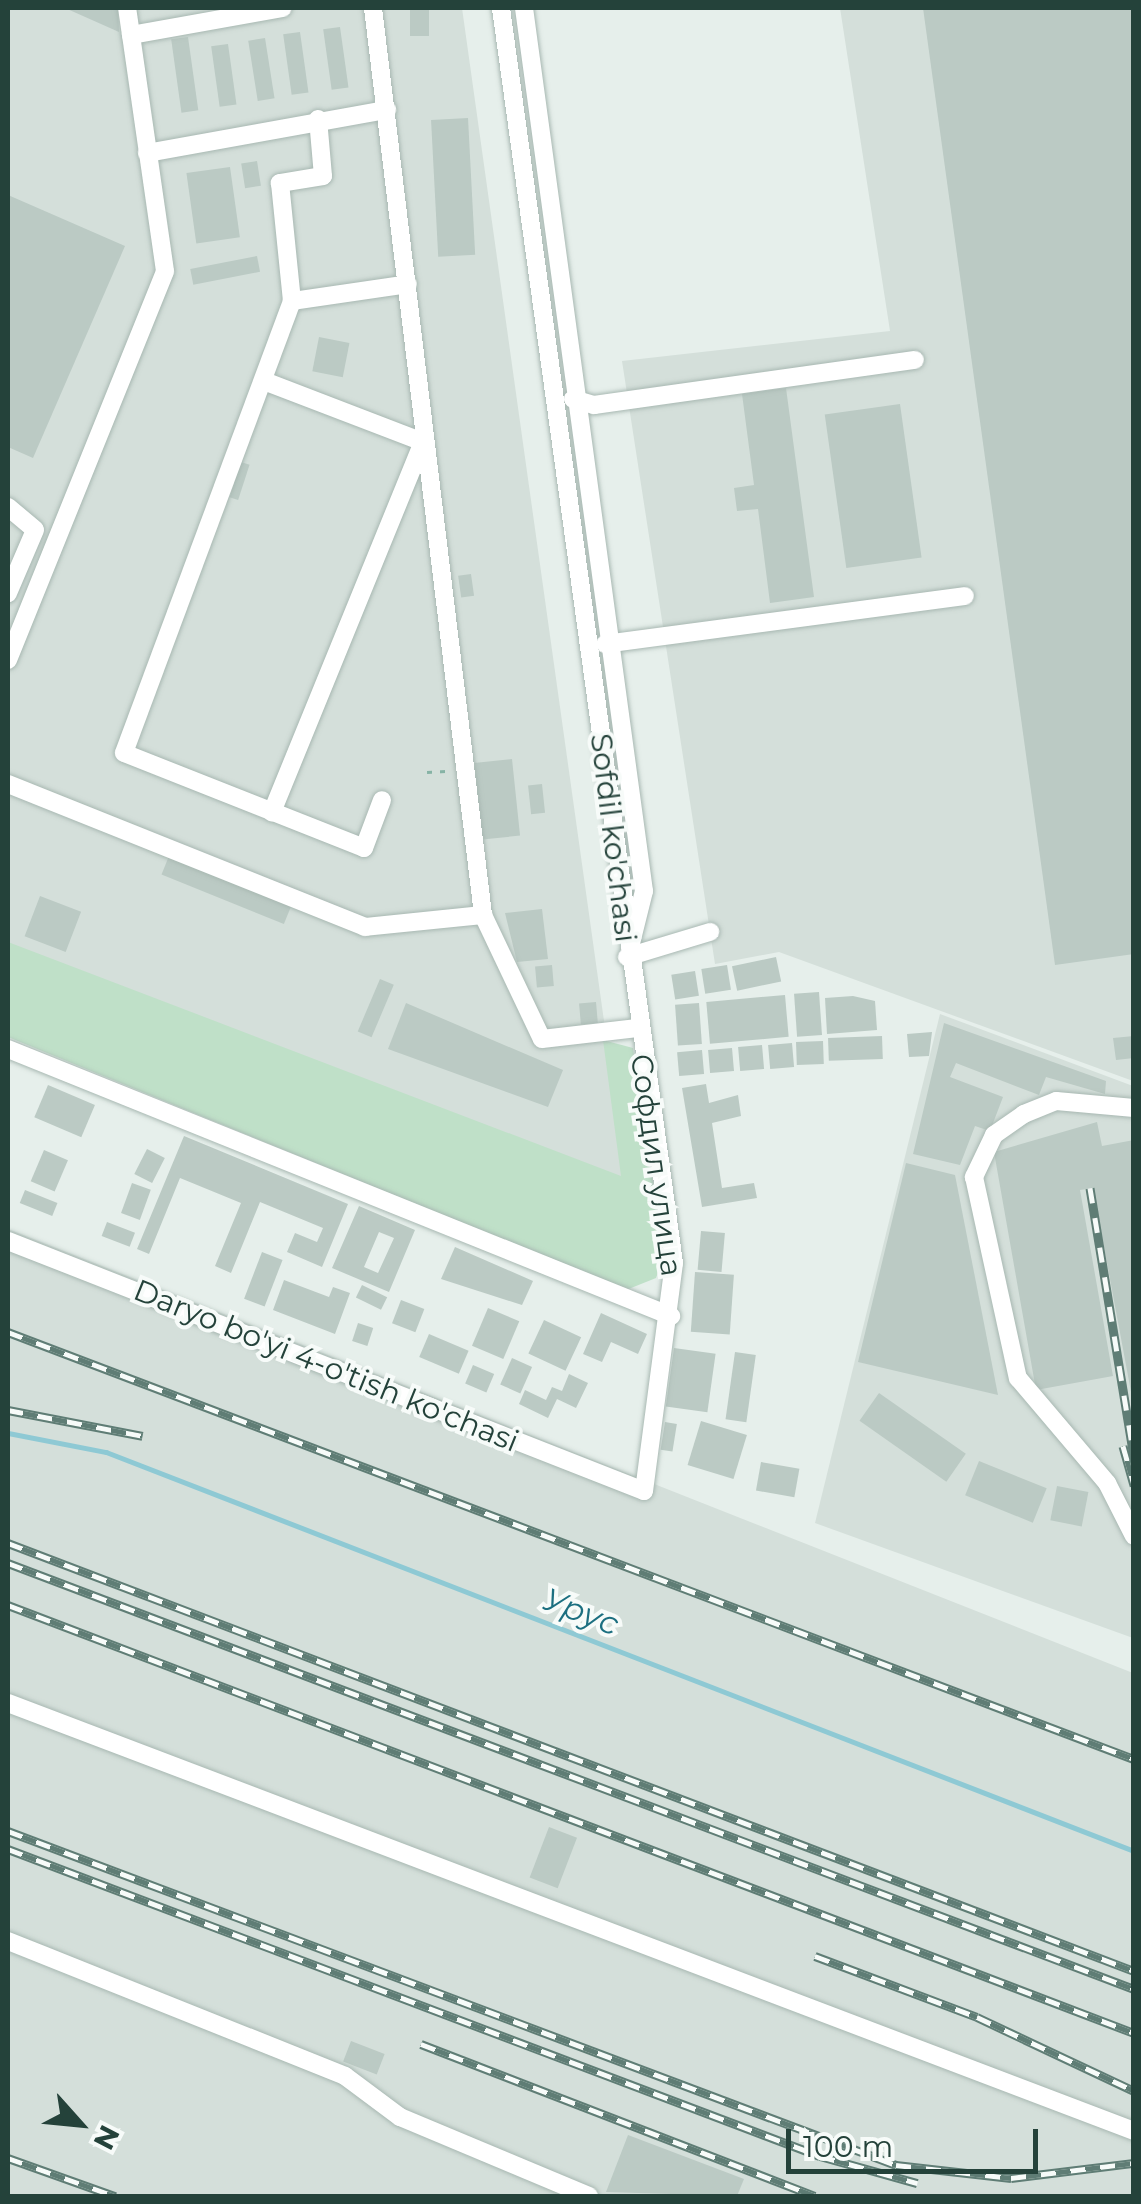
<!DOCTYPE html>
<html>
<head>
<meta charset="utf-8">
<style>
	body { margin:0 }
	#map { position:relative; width:1141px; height:2204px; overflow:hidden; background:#e6efeb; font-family:Montserrat,sans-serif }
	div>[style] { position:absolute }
	.built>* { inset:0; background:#d4dfda }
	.green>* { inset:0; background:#bfe0c8 }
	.stream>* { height:5px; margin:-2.5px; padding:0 2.5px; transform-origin:2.5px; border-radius:2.5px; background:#8ec9d4 }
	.building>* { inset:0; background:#bbcac4; transform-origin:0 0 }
	.path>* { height:2.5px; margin-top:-1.25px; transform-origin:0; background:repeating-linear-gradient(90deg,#86b3a5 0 5px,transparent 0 13px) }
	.roads { filter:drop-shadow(0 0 2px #a8b8b2) drop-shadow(0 0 2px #a8b8b2) }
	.minor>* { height:18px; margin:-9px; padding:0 9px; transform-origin:9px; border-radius:9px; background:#fff }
	.rail>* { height:9px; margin-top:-4.5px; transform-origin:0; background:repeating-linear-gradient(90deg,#f7fbf9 0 15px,#5f7d75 0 30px); box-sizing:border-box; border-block:2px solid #5f7d75 }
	span { translate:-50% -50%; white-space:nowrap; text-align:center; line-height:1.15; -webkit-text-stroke:8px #f7fbf9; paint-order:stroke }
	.street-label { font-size:30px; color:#24423a }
	.water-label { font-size:32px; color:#1c6f80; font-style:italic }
	.frame { position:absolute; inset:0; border:10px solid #24423a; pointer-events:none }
	.north { position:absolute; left:30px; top:2074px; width:100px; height:100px; -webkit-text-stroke:8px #f7fbf9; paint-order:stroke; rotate:117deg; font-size:28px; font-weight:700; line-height:40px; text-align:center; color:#24423a }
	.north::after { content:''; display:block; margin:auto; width:35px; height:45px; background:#24423a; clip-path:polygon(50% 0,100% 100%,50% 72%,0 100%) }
	.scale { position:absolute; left:786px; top:2129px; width:252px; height:45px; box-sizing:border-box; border:5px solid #24423a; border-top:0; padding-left:12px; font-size:30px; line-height:35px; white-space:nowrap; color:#24423a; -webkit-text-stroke:8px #f7fbf9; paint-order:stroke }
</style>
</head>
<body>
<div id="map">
	<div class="built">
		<div style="clip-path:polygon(8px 8px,462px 8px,627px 1185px,8px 950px)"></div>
		<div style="clip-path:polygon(840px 8px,1133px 8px,1133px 1081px,779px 952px,715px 964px,622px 361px,890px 331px)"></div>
		<div style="clip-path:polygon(940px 1014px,1133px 1086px,1133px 1638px,815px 1523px)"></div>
		<div style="clip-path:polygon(8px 1229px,1133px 1673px,1133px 2196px,8px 2196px)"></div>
	</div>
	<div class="green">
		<div style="clip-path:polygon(8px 942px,621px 1176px,603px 1040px,633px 1048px,664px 1256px,656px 1278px,626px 1290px,8px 1037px)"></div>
	</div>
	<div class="stream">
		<div style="left:8px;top:1433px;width:100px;rotate:11deg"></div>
		<div style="left:106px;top:1452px;width:1103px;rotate:21.21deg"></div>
	</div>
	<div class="building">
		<div style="clip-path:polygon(65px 8px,118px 8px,119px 32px)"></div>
		<div style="left:410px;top:8px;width:19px;height:28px"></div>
		<div style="clip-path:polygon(923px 8px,1134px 8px,1134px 954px,1055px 965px)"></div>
		<div style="left:340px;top:27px;width:61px;height:17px;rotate:82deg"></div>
		<div style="left:300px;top:32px;width:61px;height:17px;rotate:82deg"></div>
		<div style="left:188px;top:37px;width:74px;height:17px;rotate:82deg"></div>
		<div style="left:265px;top:38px;width:61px;height:17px;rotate:81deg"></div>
		<div style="left:228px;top:44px;width:61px;height:17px;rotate:82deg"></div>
		<div style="left:468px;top:118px;width:137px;height:37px;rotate:87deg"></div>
		<div style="left:257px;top:161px;width:25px;height:16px;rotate:81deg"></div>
		<div style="left:230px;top:167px;width:71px;height:44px;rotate:82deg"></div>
		<div style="clip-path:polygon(8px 195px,125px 246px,33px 458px,8px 447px)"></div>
		<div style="left:257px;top:256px;width:16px;height:68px;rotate:79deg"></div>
		<div style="left:319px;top:337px;width:31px;height:35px;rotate:11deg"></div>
		<div style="clip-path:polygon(786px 388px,814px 597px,770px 603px,758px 509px,737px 511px,734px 488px,754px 485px,742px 394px)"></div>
		<div style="left:900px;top:404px;width:155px;height:76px;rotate:82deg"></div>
		<div style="left:241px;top:462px;width:9px;height:37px;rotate:18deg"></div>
		<div style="left:471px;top:574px;width:22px;height:13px;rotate:82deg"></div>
		<div style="left:512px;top:759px;width:77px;height:38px;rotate:84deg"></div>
		<div style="left:542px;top:784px;width:29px;height:14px;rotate:84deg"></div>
		<div style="left:169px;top:856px;width:132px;height:20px;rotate:22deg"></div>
		<div style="left:40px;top:896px;width:44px;height:43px;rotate:21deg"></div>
		<div style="clip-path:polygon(542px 909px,548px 959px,517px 962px,505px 913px)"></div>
		<div style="left:776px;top:957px;width:25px;height:45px;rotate:78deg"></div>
		<div style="left:552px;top:965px;width:21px;height:17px;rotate:85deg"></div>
		<div style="left:727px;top:965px;width:25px;height:26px;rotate:81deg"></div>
		<div style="left:695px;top:971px;width:25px;height:24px;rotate:81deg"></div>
		<div style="left:380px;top:979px;width:15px;height:57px;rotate:23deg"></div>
		<div style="left:819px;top:992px;width:43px;height:25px;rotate:86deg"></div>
		<div style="left:785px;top:995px;width:42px;height:79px;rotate:85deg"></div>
		<div style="clip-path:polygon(853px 996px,875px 1001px,877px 1030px,827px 1034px,825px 998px)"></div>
		<div style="left:596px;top:1002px;width:21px;height:17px;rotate:85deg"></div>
		<div style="clip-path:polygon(406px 1003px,563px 1070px,548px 1107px,388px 1049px)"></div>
		<div style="left:699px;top:1003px;width:41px;height:24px;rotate:86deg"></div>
		<div style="clip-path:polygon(944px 1023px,1106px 1081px,1105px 1094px,1046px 1077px,1039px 1095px,956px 1063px,950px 1077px,1003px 1097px,990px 1131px,975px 1126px,960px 1165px,913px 1154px)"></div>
		<div style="clip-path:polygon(932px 1032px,929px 1056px,909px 1057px,907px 1034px)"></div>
		<div style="left:882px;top:1036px;width:23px;height:54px;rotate:88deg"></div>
		<div style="clip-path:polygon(1134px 1036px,1134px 1058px,1116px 1060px,1113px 1038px)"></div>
		<div style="left:823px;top:1041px;width:23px;height:27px;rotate:88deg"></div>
		<div style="left:792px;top:1043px;width:24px;height:24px;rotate:85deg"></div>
		<div style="left:762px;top:1045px;width:24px;height:24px;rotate:85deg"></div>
		<div style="left:732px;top:1048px;width:23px;height:24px;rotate:85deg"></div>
		<div style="left:702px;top:1050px;width:24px;height:25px;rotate:85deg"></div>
		<div style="clip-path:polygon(706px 1084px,709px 1103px,738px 1095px,741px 1116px,712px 1123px,722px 1188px,754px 1183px,757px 1198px,702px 1207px,682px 1088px)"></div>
		<div style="left:48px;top:1085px;width:51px;height:35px;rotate:23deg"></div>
		<div style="clip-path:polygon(1097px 1122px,1102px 1146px,1134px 1140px,1134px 1408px,1093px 1188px,1080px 1190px,1113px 1376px,1036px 1390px,994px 1152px)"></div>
		<div style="clip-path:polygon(184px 1136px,348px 1204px,322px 1267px,287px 1252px,295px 1233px,317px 1242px,323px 1228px,260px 1202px,231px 1273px,215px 1266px,241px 1203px,180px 1178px,149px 1254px,137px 1249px)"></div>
		<div style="left:147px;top:1149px;width:20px;height:28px;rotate:27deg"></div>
		<div style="left:44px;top:1150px;width:26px;height:34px;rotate:23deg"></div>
		<div style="clip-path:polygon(906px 1163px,955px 1175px,998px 1395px,858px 1362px)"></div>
		<div style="left:132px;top:1183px;width:20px;height:32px;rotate:20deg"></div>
		<div style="left:25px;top:1190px;width:35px;height:14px;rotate:22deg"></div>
		<div style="clip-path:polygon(evenodd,359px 1206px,415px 1230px,389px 1292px,332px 1268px,359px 1206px,379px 1232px,394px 1238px,378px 1273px,364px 1267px,379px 1232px)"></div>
		<div style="left:107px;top:1222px;width:30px;height:15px;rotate:21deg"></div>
		<div style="left:701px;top:1231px;width:24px;height:39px;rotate:5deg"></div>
		<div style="clip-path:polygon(455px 1247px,533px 1281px,522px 1305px,441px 1279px)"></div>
		<div style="left:262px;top:1252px;width:22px;height:50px;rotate:21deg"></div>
		<div style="left:695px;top:1272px;width:39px;height:60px;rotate:4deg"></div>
		<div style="clip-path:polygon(284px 1280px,329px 1297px,333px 1287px,350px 1293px,335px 1334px,273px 1310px)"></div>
		<div style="left:362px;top:1285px;width:28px;height:14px;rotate:26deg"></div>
		<div style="left:401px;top:1300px;width:25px;height:25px;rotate:21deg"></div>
		<div style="left:488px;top:1308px;width:34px;height:41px;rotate:23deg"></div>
		<div style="clip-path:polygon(601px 1313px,647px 1334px,638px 1354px,611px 1342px,602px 1362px,583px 1354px)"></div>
		<div style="left:544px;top:1320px;width:41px;height:37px;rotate:25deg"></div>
		<div style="left:358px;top:1323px;width:16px;height:19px;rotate:18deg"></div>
		<div style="left:429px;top:1334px;width:43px;height:25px;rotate:23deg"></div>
		<div style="left:674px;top:1348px;width:42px;height:59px;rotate:8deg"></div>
		<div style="left:735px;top:1352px;width:21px;height:68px;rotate:8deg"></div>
		<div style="left:512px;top:1358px;width:22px;height:29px;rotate:24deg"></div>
		<div style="left:473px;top:1365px;width:23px;height:20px;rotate:23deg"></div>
		<div style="clip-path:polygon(569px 1374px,588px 1383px,576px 1408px,557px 1399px,548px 1418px,519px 1404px,525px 1390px,546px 1400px,552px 1387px,562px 1391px)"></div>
		<div style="left:879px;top:1393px;width:106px;height:34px;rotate:35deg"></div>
		<div style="left:701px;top:1421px;width:48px;height:46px;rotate:17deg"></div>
		<div style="left:665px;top:1422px;width:12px;height:28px;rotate:9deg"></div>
		<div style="left:979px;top:1461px;width:73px;height:37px;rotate:22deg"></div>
		<div style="left:761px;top:1462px;width:39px;height:29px;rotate:10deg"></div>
		<div style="left:1057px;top:1486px;width:32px;height:35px;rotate:11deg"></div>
		<div style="left:549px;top:1827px;width:30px;height:54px;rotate:21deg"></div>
		<div style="left:351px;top:2041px;width:36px;height:22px;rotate:21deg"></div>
		<div style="clip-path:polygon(628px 2135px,744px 2179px,737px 2196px,606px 2192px)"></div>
	</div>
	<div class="path">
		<div style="left:427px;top:772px;width:19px;rotate:-3deg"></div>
	</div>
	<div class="roads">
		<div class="minor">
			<div style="left:373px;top:8px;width:914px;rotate:83.08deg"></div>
			<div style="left:483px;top:915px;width:137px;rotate:64.6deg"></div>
			<div style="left:542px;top:1039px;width:96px;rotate:-6.6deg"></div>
			<div style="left:524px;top:8px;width:891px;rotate:82.26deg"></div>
			<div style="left:644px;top:891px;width:58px;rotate:104deg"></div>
			<div style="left:131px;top:35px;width:154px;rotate:-10.1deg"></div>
			<div style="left:318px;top:119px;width:57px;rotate:85deg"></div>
			<div style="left:323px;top:176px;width:44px;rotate:170.8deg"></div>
			<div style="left:280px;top:183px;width:119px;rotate:84.2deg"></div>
			<div style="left:292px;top:301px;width:482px;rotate:110.4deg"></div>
			<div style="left:124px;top:753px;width:258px;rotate:21.6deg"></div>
			<div style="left:364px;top:848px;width:51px;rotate:-69.4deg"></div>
			<div style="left:147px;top:153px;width:244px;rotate:-10.2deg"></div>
			<div style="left:292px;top:301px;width:117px;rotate:-8.3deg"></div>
			<div style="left:264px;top:381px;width:170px;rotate:21deg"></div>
			<div style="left:423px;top:442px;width:400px;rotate:112.2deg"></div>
			<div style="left:573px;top:399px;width:22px;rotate:16deg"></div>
			<div style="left:594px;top:405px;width:324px;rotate:-8deg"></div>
			<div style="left:8px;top:507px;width:35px;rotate:40deg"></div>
			<div style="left:35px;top:530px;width:69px;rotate:113.2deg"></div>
			<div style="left:605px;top:644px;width:363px;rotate:-7.6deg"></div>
			<div style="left:8px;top:660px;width:419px;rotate:-68deg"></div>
			<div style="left:165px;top:271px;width:266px;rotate:-98.2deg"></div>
			<div style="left:8px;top:784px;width:385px;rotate:21.8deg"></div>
			<div style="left:365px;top:927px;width:119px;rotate:-5.8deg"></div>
			<div style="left:627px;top:957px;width:87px;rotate:-16.8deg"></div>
			<div style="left:8px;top:1049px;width:715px;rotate:21.94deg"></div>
			<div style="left:1134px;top:1108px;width:78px;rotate:-174.9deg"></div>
			<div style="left:1056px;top:1101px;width:35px;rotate:158deg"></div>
			<div style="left:1024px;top:1114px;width:37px;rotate:145deg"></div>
			<div style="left:994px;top:1135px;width:47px;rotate:115.5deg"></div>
			<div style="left:974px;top:1177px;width:206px;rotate:77.7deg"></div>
			<div style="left:1018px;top:1378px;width:138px;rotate:49.7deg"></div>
			<div style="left:1107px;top:1483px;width:59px;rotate:63deg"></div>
			<div style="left:8px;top:1241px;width:683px;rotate:21.46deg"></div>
			<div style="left:644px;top:1491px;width:230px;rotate:-82.5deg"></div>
			<div style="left:674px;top:1263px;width:1267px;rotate:-97.85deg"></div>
			<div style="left:8px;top:1703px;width:1205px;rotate:20.81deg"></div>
			<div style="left:8px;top:1941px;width:363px;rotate:21.8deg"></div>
			<div style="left:345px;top:2076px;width:69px;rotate:36.7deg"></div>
			<div style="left:400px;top:2117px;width:205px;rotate:22.7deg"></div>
		</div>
	</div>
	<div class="rail">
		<div style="left:1090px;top:1188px;width:274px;rotate:80.7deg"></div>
		<div style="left:8px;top:1332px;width:1204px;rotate:20.77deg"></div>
		<div style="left:8px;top:1410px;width:137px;rotate:10.9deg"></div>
		<div style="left:1123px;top:1446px;width:41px;rotate:74.2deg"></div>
		<div style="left:8px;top:1543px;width:1205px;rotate:20.81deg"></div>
		<div style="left:8px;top:1563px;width:1204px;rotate:20.72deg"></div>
		<div style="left:8px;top:1605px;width:1205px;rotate:20.81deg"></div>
		<div style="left:8px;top:1831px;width:949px;rotate:20.61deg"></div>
		<div style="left:896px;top:2165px;width:116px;rotate:6.4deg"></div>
		<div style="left:1011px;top:2178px;width:124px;rotate:-7deg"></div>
		<div style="left:8px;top:1849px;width:868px;rotate:20.71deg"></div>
		<div style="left:820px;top:2156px;width:101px;rotate:15.6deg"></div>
		<div style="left:815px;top:1956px;width:173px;rotate:20.6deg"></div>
		<div style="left:977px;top:2017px;width:174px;rotate:25.2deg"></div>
		<div style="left:421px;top:2044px;width:422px;rotate:21.1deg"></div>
		<div style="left:8px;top:2158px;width:114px;rotate:19.6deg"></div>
	</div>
	<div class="street-label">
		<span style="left:613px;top:838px;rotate:83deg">Sofdil ko'chasi</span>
		<span style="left:656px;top:1165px;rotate:82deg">Софдил улица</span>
		<span style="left:326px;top:1366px;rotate:22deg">Daryo bo'yi 4-o'tish ko'chasi</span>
	</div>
	<div class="water-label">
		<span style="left:581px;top:1612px;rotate:21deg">Урус</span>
	</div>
	<div class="frame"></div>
	<div class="north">N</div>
	<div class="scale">100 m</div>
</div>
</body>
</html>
